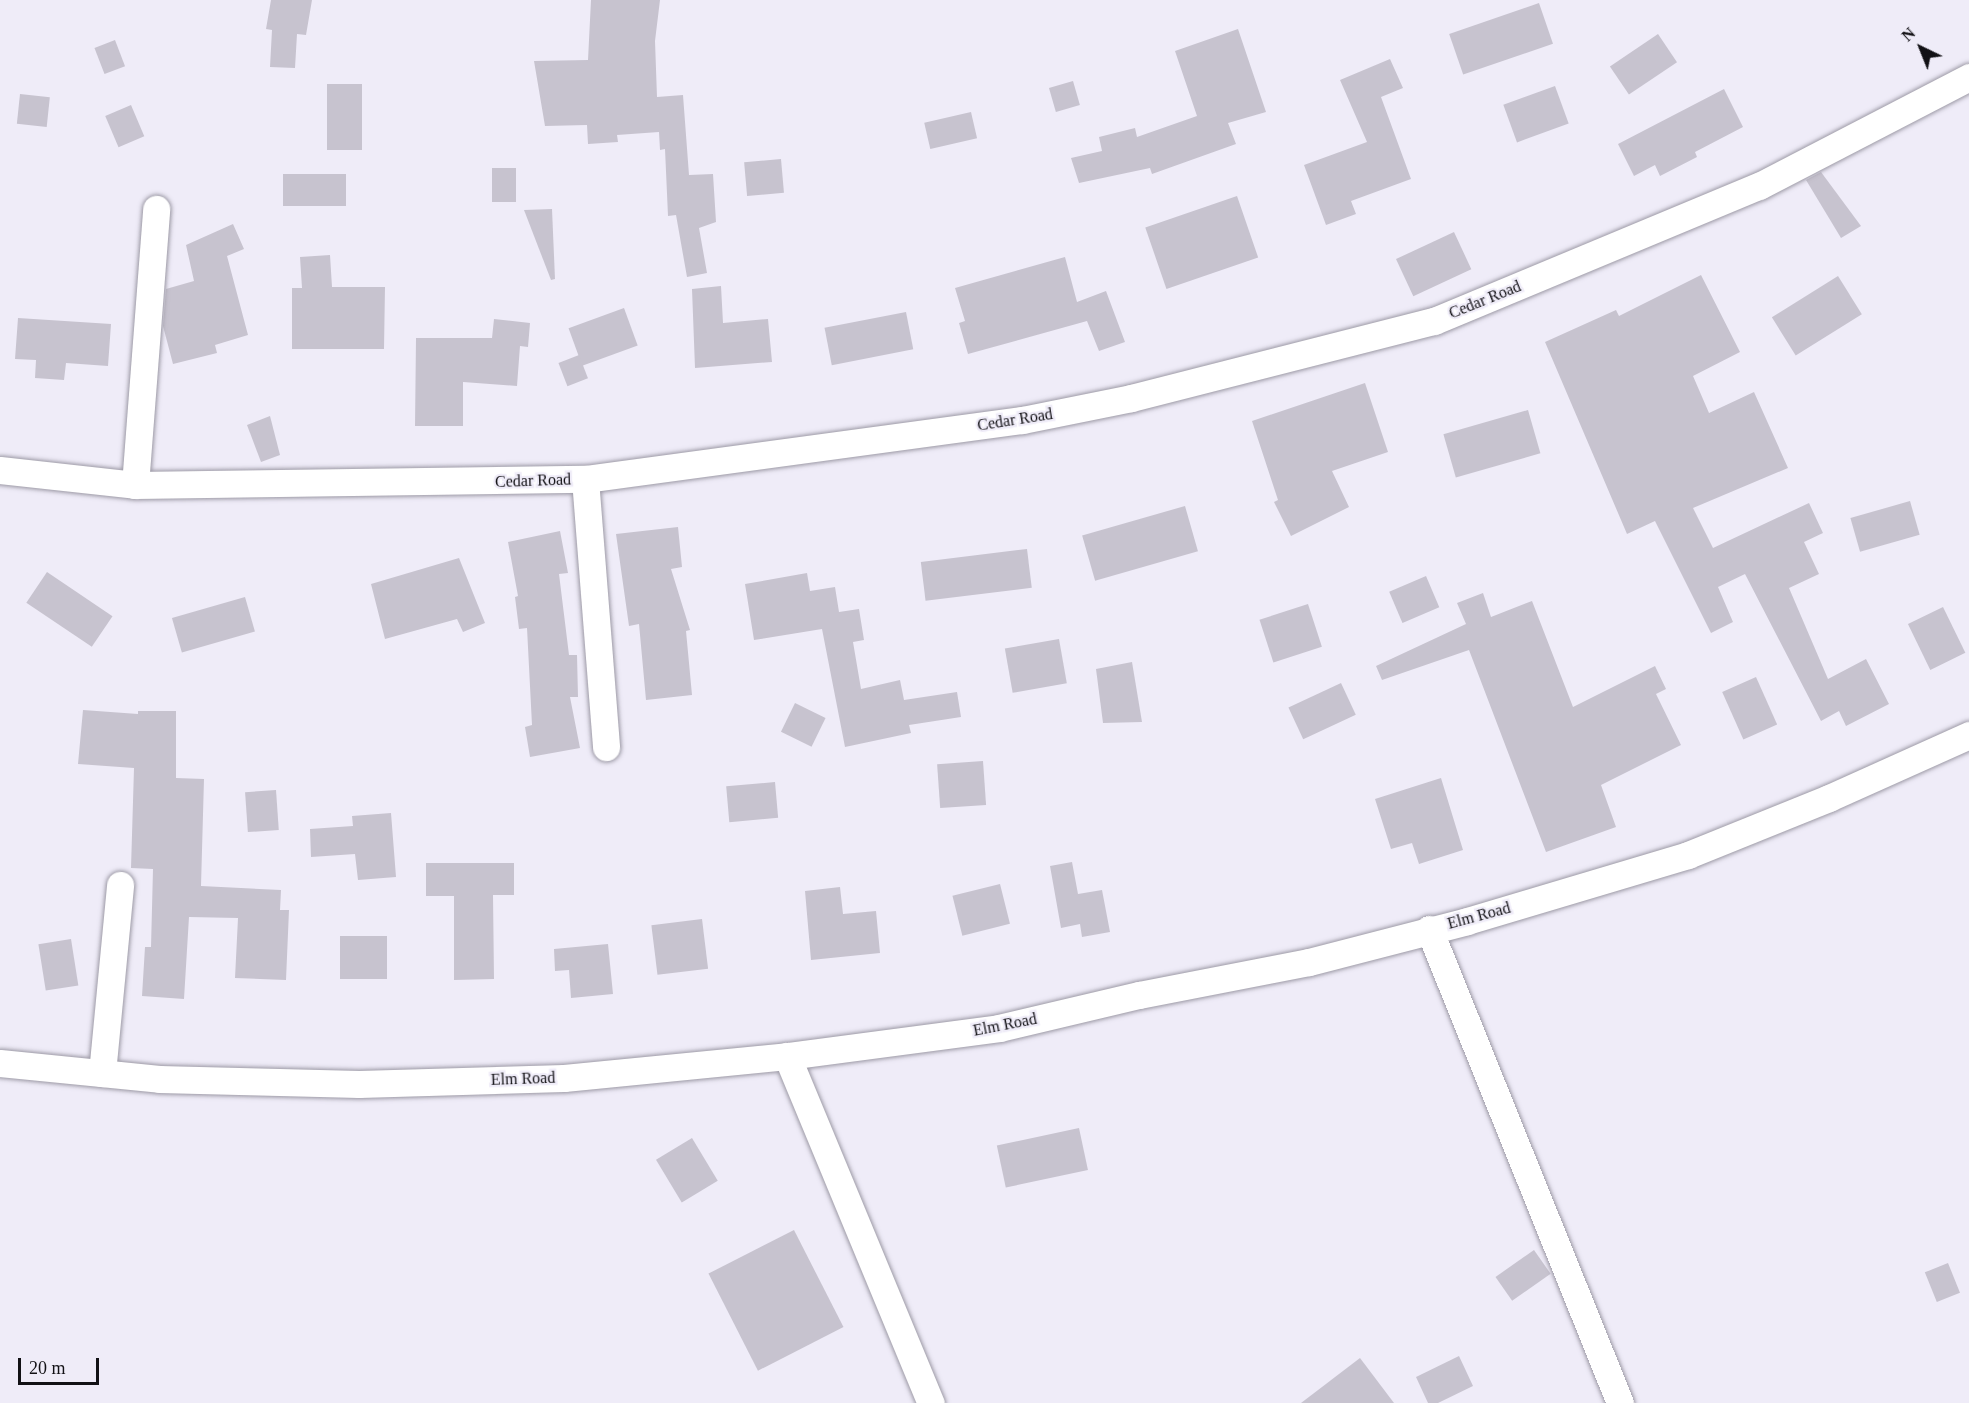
<!DOCTYPE html>
<html>
<head>
<meta charset="utf-8">
<style>
	body { margin:0 }
	#map { position:relative; width:1969px; height:1403px; overflow:hidden; background:#efecf8; font-family:Georgia,serif }
	div>[style] { position:absolute }
	.building>* { inset:0; background:#c7c3cf; transform-origin:0 0 }
	.roads { filter:drop-shadow(0 0 2px #9d9aa6) drop-shadow(0 0 2px #9d9aa6) }
	.minor>* { height:27px; margin:-13.5px; padding:0 13.5px; transform-origin:13.5px; border-radius:13.5px; background:#fff }
	span { translate:-50% -50%; white-space:nowrap; text-align:center; line-height:1.15; -webkit-text-stroke:4.5px #efecf8; paint-order:stroke }
	.street-label { font-size:16px; color:#121115 }
	.north { position:absolute; left:1891px; top:18px; width:60px; height:60px; -webkit-text-stroke:4px #efecf8; paint-order:stroke; rotate:317deg; font-size:16px; font-weight:700; line-height:24px; text-align:center; color:#121115 }
	.north::after { content:''; display:block; margin:auto; width:21px; height:27px; background:#121115; clip-path:polygon(50% 0,100% 100%,50% 72%,0 100%) }
	.scale { position:absolute; left:18px; top:1358px; width:81px; height:27px; box-sizing:border-box; border:3px solid #121115; border-top:0; padding-left:8px; font-size:18px; line-height:21px; white-space:nowrap; color:#121115; -webkit-text-stroke:4px #efecf8; paint-order:stroke }
</style>
</head>
<body>
<div id="map">
	<div class="building">
		<div style="clip-path:polygon(271px 0,312px 0,306px 35px,297px 34px,295px 68px,270px 67px,272px 30px,266px 29px)"></div>
		<div style="clip-path:polygon(591px 0,660px 0,655px 41px,657px 97px,683px 95px,689px 175px,713px 174px,716px 222px,699px 228px,707px 273px,687px 277px,676px 215px,668px 216px,665px 149px,660px 150px,659px 132px,617px 135px,618px 142px,588px 144px,587px 125px,545px 126px,534px 61px,588px 60px)"></div>
		<div style="left:1539px;top:3px;width:43px;height:95px;rotate:71deg"></div>
		<div style="clip-path:polygon(1238px 29px,1266px 112px,1228px 123px,1236px 144px,1152px 174px,1150px 168px,1079px 183px,1071px 158px,1102px 151px,1099px 137px,1135px 128px,1137px 137px,1197px 116px,1175px 51px)"></div>
		<div style="left:1658px;top:34px;width:34px;height:58px;rotate:56deg"></div>
		<div style="left:115px;top:40px;width:28px;height:22px;rotate:69deg"></div>
		<div style="clip-path:polygon(1390px 59px,1403px 88px,1381px 97px,1411px 179px,1351px 201px,1356px 214px,1326px 225px,1304px 165px,1367px 142px,1340px 80px)"></div>
		<div style="left:1073px;top:81px;width:25px;height:25px;rotate:74deg"></div>
		<div style="left:327px;top:84px;width:35px;height:66px"></div>
		<div style="left:1555px;top:86px;width:40px;height:55px;rotate:70deg"></div>
		<div style="clip-path:polygon(1724px 89px,1743px 127px,1695px 152px,1697px 157px,1660px 176px,1655px 165px,1634px 176px,1618px 144px)"></div>
		<div style="left:20px;top:94px;width:30px;height:30px;rotate:6deg"></div>
		<div style="left:131px;top:105px;width:34px;height:28px;rotate:67deg"></div>
		<div style="left:971px;top:112px;width:27px;height:48px;rotate:77deg"></div>
		<div style="left:781px;top:159px;width:34px;height:37px;rotate:85deg"></div>
		<div style="left:492px;top:168px;width:24px;height:34px"></div>
		<div style="clip-path:polygon(1821px 172px,1861px 226px,1841px 238px,1806px 180px)"></div>
		<div style="left:346px;top:174px;width:32px;height:63px;rotate:90deg"></div>
		<div style="left:1237px;top:196px;width:65px;height:97px;rotate:71deg"></div>
		<div style="clip-path:polygon(552px 209px,555px 279px,551px 280px,524px 210px)"></div>
		<div style="clip-path:polygon(233px 224px,244px 249px,227px 256px,248px 335px,215px 345px,217px 353px,173px 364px,163px 326px,166px 289px,194px 281px,186px 245px)"></div>
		<div style="left:1454px;top:232px;width:41px;height:64px;rotate:65deg"></div>
		<div style="clip-path:polygon(330px 255px,332px 287px,385px 287px,384px 349px,292px 349px,292px 288px,302px 288px,300px 257px)"></div>
		<div style="clip-path:polygon(1065px 257px,1077px 302px,1106px 291px,1125px 342px,1099px 351px,1087px 321px,968px 354px,959px 323px,965px 321px,955px 288px)"></div>
		<div style="clip-path:polygon(1701px 275px,1740px 352px,1693px 376px,1709px 413px,1754px 392px,1788px 468px,1693px 508px,1713px 548px,1809px 503px,1823px 533px,1804px 542px,1819px 574px,1789px 588px,1828px 679px,1866px 659px,1889px 704px,1846px 726px,1839px 711px,1821px 721px,1745px 574px,1718px 587px,1733px 622px,1711px 633px,1655px 521px,1627px 534px,1545px 342px,1616px 310px,1619px 316px)"></div>
		<div style="left:1838px;top:276px;width:45px;height:78px;rotate:58deg"></div>
		<div style="clip-path:polygon(721px 286px,723px 323px,768px 319px,772px 362px,695px 368px,692px 289px)"></div>
		<div style="left:624px;top:308px;width:40px;height:59px;rotate:70deg"></div>
		<div style="left:906px;top:312px;width:38px;height:83px;rotate:79deg"></div>
		<div style="clip-path:polygon(18px 318px,111px 324px,108px 366px,66px 363px,64px 380px,35px 378px,36px 360px,15px 359px)"></div>
		<div style="clip-path:polygon(494px 319px,530px 323px,528px 347px,520px 346px,517px 386px,463px 382px,463px 426px,415px 426px,416px 338px,492px 338px)"></div>
		<div style="left:579px;top:355px;width:25px;height:22px;rotate:69deg"></div>
		<div style="clip-path:polygon(1365px 383px,1388px 452px,1332px 471px,1349px 507px,1291px 536px,1274px 502px,1278px 500px,1252px 421px)"></div>
		<div style="left:1528px;top:410px;width:45px;height:88px;rotate:74deg"></div>
		<div style="clip-path:polygon(270px 416px,280px 455px,261px 462px,247px 425px)"></div>
		<div style="left:1910px;top:501px;width:35px;height:62px;rotate:74deg"></div>
		<div style="left:1185px;top:506px;width:47px;height:107px;rotate:74deg"></div>
		<div style="clip-path:polygon(678px 527px,682px 567px,671px 569px,690px 630px,686px 631px,692px 695px,646px 700px,639px 624px,629px 626px,616px 534px)"></div>
		<div style="clip-path:polygon(560px 531px,568px 573px,559px 574px,569px 655px,577px 655px,578px 697px,570px 697px,580px 748px,530px 757px,525px 727px,532px 725px,527px 628px,519px 629px,515px 597px,518px 596px,508px 542px)"></div>
		<div style="left:1027px;top:549px;width:39px;height:107px;rotate:83deg"></div>
		<div style="clip-path:polygon(459px 558px,485px 623px,463px 632px,457px 619px,385px 639px,371px 584px)"></div>
		<div style="left:47px;top:572px;width:79px;height:37px;rotate:34deg"></div>
		<div style="clip-path:polygon(807px 573px,810px 591px,835px 587px,839px 612px,859px 609px,864px 640px,853px 642px,861px 689px,900px 680px,904px 700px,957px 692px,961px 717px,909px 725px,911px 733px,845px 747px,822px 629px,754px 640px,745px 584px)"></div>
		<div style="left:1426px;top:576px;width:34px;height:40px;rotate:67deg"></div>
		<div style="clip-path:polygon(1483px 593px,1491px 617px,1532px 601px,1573px 707px,1655px 666px,1666px 689px,1656px 694px,1681px 745px,1601px 785px,1616px 827px,1546px 852px,1469px 650px,1382px 680px,1376px 666px,1466px 624px,1457px 603px)"></div>
		<div style="left:245px;top:597px;width:36px;height:76px;rotate:74deg"></div>
		<div style="left:1308px;top:604px;width:45px;height:51px;rotate:72deg"></div>
		<div style="left:1943px;top:607px;width:51px;height:39px;rotate:64deg"></div>
		<div style="left:1059px;top:639px;width:45px;height:55px;rotate:80deg"></div>
		<div style="clip-path:polygon(1132px 662px,1142px 722px,1103px 723px,1096px 669px)"></div>
		<div style="left:1756px;top:677px;width:52px;height:37px;rotate:66deg"></div>
		<div style="left:1341px;top:683px;width:35px;height:58px;rotate:65deg"></div>
		<div style="left:795px;top:703px;width:34px;height:32px;rotate:26deg"></div>
		<div style="clip-path:polygon(83px 710px,138px 714px,138px 711px,176px 711px,176px 778px,204px 779px,201px 886px,281px 890px,280px 910px,289px 910px,286px 980px,235px 978px,238px 918px,189px 917px,184px 999px,142px 996px,145px 947px,151px 947px,153px 869px,131px 868px,134px 768px,78px 764px)"></div>
		<div style="left:983px;top:761px;width:44px;height:46px;rotate:86deg"></div>
		<div style="clip-path:polygon(1441px 778px,1463px 850px,1419px 864px,1412px 843px,1391px 849px,1375px 799px)"></div>
		<div style="left:775px;top:782px;width:36px;height:49px;rotate:85deg"></div>
		<div style="left:276px;top:790px;width:40px;height:31px;rotate:86deg"></div>
		<div style="clip-path:polygon(391px 813px,396px 877px,358px 880px,355px 854px,311px 857px,310px 829px,353px 826px,352px 816px)"></div>
		<div style="clip-path:polygon(1072px 862px,1078px 894px,1102px 890px,1110px 932px,1082px 937px,1080px 924px,1061px 928px,1050px 866px)"></div>
		<div style="clip-path:polygon(426px 863px,514px 863px,514px 895px,493px 895px,494px 979px,454px 980px,454px 896px,426px 896px)"></div>
		<div style="left:1000px;top:884px;width:41px;height:49px;rotate:76deg"></div>
		<div style="clip-path:polygon(840px 887px,843px 914px,876px 911px,880px 953px,811px 960px,805px 891px)"></div>
		<div style="left:702px;top:919px;width:50px;height:51px;rotate:83deg"></div>
		<div style="left:340px;top:936px;width:47px;height:43px"></div>
		<div style="left:71px;top:939px;width:47px;height:33px;rotate:81deg"></div>
		<div style="clip-path:polygon(608px 944px,613px 994px,571px 998px,569px 970px,555px 971px,554px 949px)"></div>
		<div style="left:1079px;top:1128px;width:43px;height:84px;rotate:78deg"></div>
		<div style="left:692px;top:1138px;width:50px;height:42px;rotate:59deg"></div>
		<div style="left:794px;top:1230px;width:109px;height:96px;rotate:63deg"></div>
		<div style="left:1534px;top:1250px;width:29px;height:47px;rotate:55deg"></div>
		<div style="left:1948px;top:1263px;width:32px;height:25px;rotate:68deg"></div>
		<div style="clip-path:polygon(1459px 1356px,1473px 1386px,1438px 1403px,1428px 1403px,1416px 1377px)"></div>
		<div style="clip-path:polygon(1360px 1358px,1394px 1403px,1301px 1403px)"></div>
	</div>
	<div class="roads">
		<div class="minor">
			<div style="left:0;top:470px;width:136px;rotate:6.3deg"></div>
			<div style="left:135px;top:485px;width:450px;rotate:-0.8deg"></div>
			<div style="left:585px;top:479px;width:441px;rotate:-7.7deg"></div>
			<div style="left:1022px;top:420px;width:111px;rotate:-11.4deg"></div>
			<div style="left:1131px;top:398px;width:313px;rotate:-14.3deg"></div>
			<div style="left:1434px;top:321px;width:352px;rotate:-22.6deg"></div>
			<div style="left:1759px;top:186px;width:237px;rotate:-27.4deg"></div>
			<div style="left:585px;top:479px;width:269px;rotate:85.5deg"></div>
			<div style="left:135px;top:485px;width:277px;rotate:-85.6deg"></div>
			<div style="left:1429px;top:929px;width:511px;rotate:68.05deg"></div>
			<div style="left:787px;top:1056px;width:376px;rotate:67.5deg"></div>
			<div style="left:0;top:1063px;width:160px;rotate:5.7deg"></div>
			<div style="left:159px;top:1079px;width:200px;rotate:1.4deg"></div>
			<div style="left:359px;top:1084px;width:205px;rotate:-1.7deg"></div>
			<div style="left:564px;top:1078px;width:224px;rotate:-5.6deg"></div>
			<div style="left:787px;top:1056px;width:214px;rotate:-7.5deg"></div>
			<div style="left:999px;top:1028px;width:144px;rotate:-13.3deg"></div>
			<div style="left:1139px;top:995px;width:173px;rotate:-11deg"></div>
			<div style="left:1309px;top:962px;width:163px;rotate:-14.5deg"></div>
			<div style="left:1467px;top:921px;width:231px;rotate:-16.6deg"></div>
			<div style="left:1688px;top:855px;width:152px;rotate:-22deg"></div>
			<div style="left:1829px;top:798px;width:154px;rotate:-24.2deg"></div>
			<div style="left:102px;top:1073px;width:189px;rotate:-84.5deg"></div>
		</div>
	</div>
	<div class="street-label">
		<span style="left:1485px;top:300px;rotate:-22deg">Cedar Road</span>
		<span style="left:1015px;top:420px;rotate:-9deg">Cedar Road</span>
		<span style="left:533px;top:481px;rotate:-2deg">Cedar Road</span>
		<span style="left:1479px;top:916px;rotate:-15deg">Elm Road</span>
		<span style="left:1005px;top:1025px;rotate:-11deg">Elm Road</span>
		<span style="left:523px;top:1079px;rotate:-2deg">Elm Road</span>
	</div>
	<div class="north">N</div>
	<div class="scale">20 m</div>
</div>
</body>
</html>
